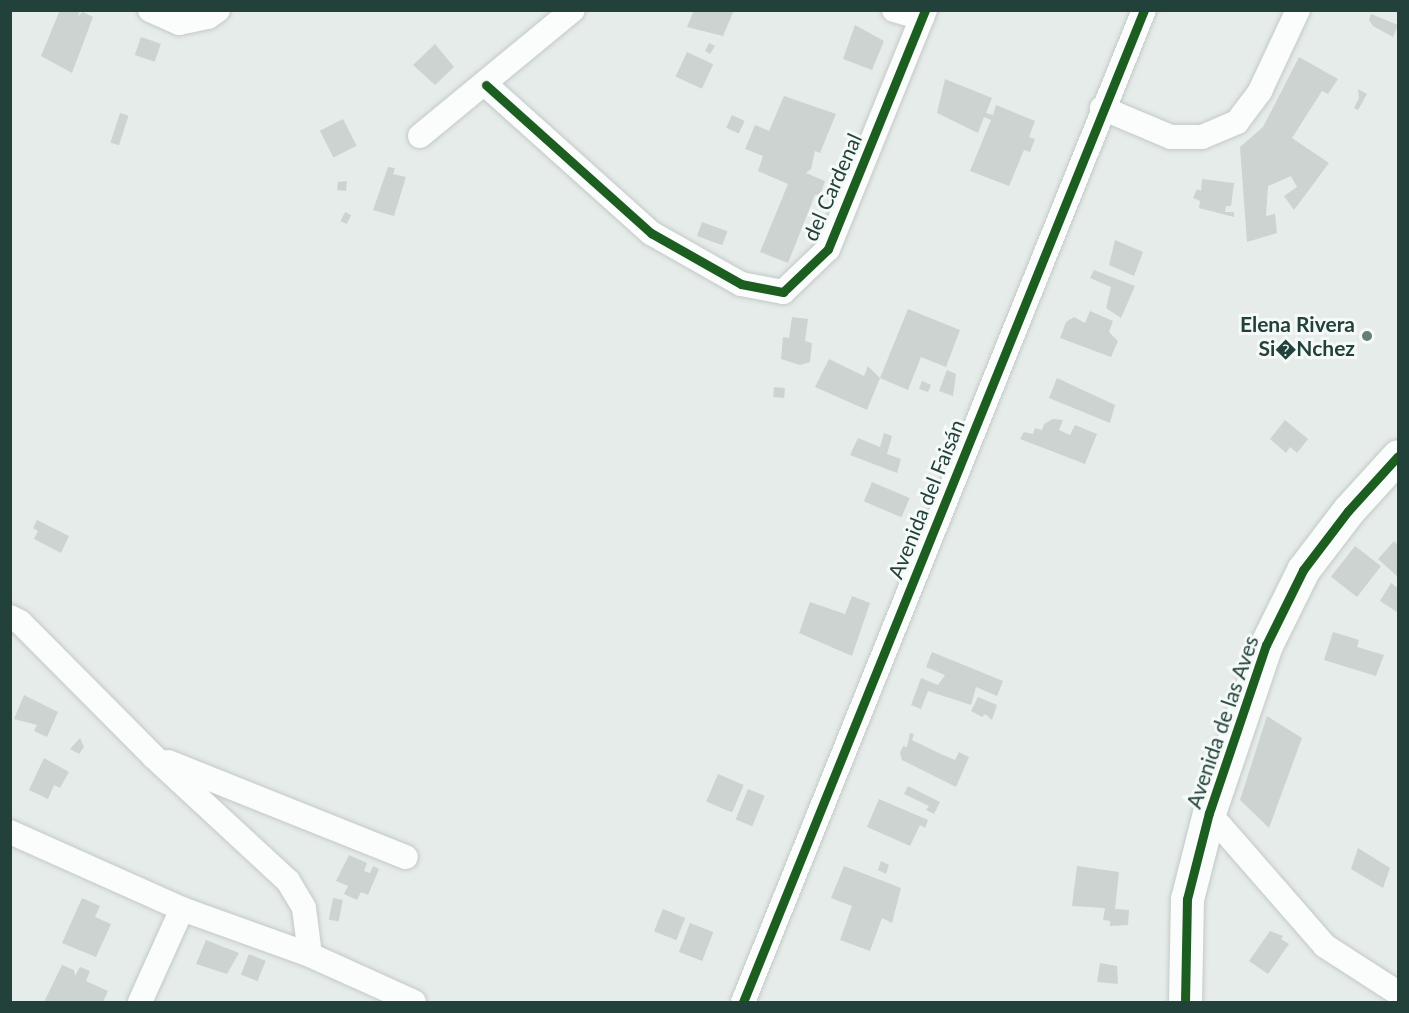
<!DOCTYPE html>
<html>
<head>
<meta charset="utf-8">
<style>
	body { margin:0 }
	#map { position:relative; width:1409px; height:1013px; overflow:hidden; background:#e6ece9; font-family:Lato,sans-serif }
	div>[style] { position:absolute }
	.building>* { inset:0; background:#cdd3d1; transform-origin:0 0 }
	.roads { filter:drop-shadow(0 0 2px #c3c9c7) drop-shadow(0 0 2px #c3c9c7) }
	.street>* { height:24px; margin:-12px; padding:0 12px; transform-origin:12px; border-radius:12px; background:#fbfcfc }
	.secondary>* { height:33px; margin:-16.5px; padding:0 16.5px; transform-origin:16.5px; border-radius:16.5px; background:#fbfcfc }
	.cycleway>* { height:9px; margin:-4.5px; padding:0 4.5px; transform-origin:4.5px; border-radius:4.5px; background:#1b5e20 }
	.dots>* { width:16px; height:16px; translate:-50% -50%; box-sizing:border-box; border:3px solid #f5faf8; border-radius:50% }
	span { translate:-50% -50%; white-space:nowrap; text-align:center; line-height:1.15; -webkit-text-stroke:6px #f5faf8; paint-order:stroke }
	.street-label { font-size:21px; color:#22413b }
	.poi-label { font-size:21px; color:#22413b; font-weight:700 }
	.right { translate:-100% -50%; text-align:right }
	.frame { position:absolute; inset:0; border:12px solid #22413b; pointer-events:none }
</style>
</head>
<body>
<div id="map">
	<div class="building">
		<div style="clip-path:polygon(60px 10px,80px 10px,78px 16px,83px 12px,93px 17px,72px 73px,41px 56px)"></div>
		<div style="clip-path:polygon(694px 10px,734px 10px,723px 36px,687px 27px)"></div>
		<div style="clip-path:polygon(1371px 14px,1398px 25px,1393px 37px,1373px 26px,1369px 20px)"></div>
		<div style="clip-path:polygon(855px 25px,884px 41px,872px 70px,843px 59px)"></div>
		<div style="left:141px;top:37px;width:21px;height:19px;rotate:19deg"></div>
		<div style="clip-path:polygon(709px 43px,715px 46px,710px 54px,705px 51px)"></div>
		<div style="clip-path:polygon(435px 44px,454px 67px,435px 85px,413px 65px)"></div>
		<div style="left:687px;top:52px;width:29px;height:27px;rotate:25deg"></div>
		<div style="clip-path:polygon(1299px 57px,1338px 79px,1328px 94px,1322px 91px,1292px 138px,1329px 163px,1294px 210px,1284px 196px,1297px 187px,1291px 176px,1268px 186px,1266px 216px,1275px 214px,1277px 233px,1247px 242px,1240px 147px,1263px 127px)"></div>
		<div style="clip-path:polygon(945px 79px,992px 98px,986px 113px,993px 115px,996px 105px,1035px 121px,1029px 137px,1035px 139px,1030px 152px,1024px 150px,1009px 186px,970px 171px,991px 120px,984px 117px,978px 133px,937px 113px)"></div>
		<div style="clip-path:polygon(1358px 89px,1367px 94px,1358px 110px,1354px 108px,1359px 98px)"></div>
		<div style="clip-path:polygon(784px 96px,836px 114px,820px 153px,815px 151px,811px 169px,806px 173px,825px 181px,820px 196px,815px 195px,788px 263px,760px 252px,788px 184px,758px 171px,763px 156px,745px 149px,755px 125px,769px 131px)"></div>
		<div style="left:120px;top:113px;width:9px;height:31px;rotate:18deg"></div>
		<div style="left:732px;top:115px;width:14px;height:14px;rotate:25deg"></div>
		<div style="left:343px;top:119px;width:30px;height:26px;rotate:63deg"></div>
		<div style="clip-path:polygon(388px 167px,395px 168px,393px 174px,406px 177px,394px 216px,373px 210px)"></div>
		<div style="clip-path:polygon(1202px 179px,1234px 183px,1231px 206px,1226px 206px,1225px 212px,1234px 212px,1234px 217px,1199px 208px,1200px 201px,1193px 198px,1197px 189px,1201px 191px)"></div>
		<div style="clip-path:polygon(347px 181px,346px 191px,337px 190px,338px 182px)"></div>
		<div style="left:345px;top:212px;width:7px;height:10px;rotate:27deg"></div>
		<div style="left:702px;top:222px;width:27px;height:15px;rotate:20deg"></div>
		<div style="clip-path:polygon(1115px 240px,1143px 252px,1134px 276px,1109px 265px)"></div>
		<div style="clip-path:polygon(1094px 270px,1135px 286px,1121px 318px,1106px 308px,1111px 287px,1090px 278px)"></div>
		<div style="clip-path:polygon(908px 309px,960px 330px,946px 367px,921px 357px,908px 390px,880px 378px,867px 410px,815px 387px,829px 359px,864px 376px,868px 366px,880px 378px)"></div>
		<div style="clip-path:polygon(1090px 311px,1113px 321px,1109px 332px,1118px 341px,1111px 357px,1060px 338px,1066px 322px,1074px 317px,1085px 323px)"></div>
		<div style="clip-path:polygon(792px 317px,808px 319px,805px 341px,812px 343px,810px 362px,800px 365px,781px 359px,783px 337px,789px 338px)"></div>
		<div style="clip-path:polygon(947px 370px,956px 374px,953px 396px,939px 391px)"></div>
		<div style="clip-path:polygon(1057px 378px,1115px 405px,1110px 423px,1049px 398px)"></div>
		<div style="clip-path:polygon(922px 381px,931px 385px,928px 392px,919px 389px)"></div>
		<div style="left:774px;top:387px;width:11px;height:10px;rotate:5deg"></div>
		<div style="clip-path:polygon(1053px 419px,1063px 420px,1059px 430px,1070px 435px,1075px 425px,1097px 434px,1085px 464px,1020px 439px,1024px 432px,1033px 434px,1035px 428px,1042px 430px,1044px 424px)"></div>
		<div style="clip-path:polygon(1285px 420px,1308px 439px,1297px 453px,1290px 447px,1286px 453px,1270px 439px)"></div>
		<div style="clip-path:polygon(884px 433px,892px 436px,887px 454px,901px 459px,897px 473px,850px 455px,858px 438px,880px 447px)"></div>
		<div style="left:872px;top:482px;width:41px;height:21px;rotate:23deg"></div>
		<div style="clip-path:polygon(37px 520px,69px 536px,61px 553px,34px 539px,38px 531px,33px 528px)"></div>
		<div style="clip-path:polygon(1394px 541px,1398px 545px,1398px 577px,1378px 559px)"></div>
		<div style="left:1355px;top:546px;width:33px;height:39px;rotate:38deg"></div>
		<div style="clip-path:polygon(1391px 583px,1398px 588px,1397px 612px,1380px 601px)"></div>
		<div style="clip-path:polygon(852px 596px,870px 603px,852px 656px,799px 633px,810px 602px,845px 614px)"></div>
		<div style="clip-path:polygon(1333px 632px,1359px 640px,1357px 647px,1384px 655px,1376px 676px,1324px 660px)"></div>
		<div style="clip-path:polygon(932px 652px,1003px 681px,997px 696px,976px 687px,971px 705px,928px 691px,921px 709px,911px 705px,921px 678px,938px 685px,945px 675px,926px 667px)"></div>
		<div style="clip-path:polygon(24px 695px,58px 712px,47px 737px,34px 731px,37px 725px,14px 719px)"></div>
		<div style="clip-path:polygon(978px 697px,997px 705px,992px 720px,985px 714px,982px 717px,971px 711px)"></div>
		<div style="clip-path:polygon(1267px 716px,1302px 738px,1269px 828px,1240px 800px)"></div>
		<div style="clip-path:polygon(910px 733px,914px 734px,912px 740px,943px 755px,955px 760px,959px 752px,969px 757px,956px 787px,902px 760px,900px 753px,903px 746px,907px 747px)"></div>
		<div style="clip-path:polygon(80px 738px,84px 747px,79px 754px,70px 749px)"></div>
		<div style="clip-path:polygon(44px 758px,69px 772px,60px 788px,54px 785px,48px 799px,29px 790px)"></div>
		<div style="left:718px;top:774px;width:28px;height:30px;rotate:23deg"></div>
		<div style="clip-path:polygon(908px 786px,940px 802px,934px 814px,926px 810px,929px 806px,904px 794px)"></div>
		<div style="left:748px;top:789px;width:18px;height:33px;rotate:22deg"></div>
		<div style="clip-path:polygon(879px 799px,928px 820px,925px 828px,920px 825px,910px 846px,867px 827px)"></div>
		<div style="clip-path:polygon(1358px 848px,1390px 868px,1383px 888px,1351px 869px)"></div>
		<div style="clip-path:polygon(349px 855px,367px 863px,364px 871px,370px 873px,373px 866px,379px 869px,368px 895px,361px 892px,357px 900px,344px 894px,348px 886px,336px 881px)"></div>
		<div style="clip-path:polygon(881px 861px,889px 865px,886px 874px,878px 870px)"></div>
		<div style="clip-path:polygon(844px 866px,901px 888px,892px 923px,882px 918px,870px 951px,840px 940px,852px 906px,831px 898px)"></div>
		<div style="clip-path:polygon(1077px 866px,1119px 872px,1115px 909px,1129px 910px,1128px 925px,1110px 926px,1110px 921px,1103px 920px,1105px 908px,1072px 906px)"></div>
		<div style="clip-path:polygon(82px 898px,100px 906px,95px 917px,111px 924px,96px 957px,62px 943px)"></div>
		<div style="left:333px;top:898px;width:10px;height:22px;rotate:11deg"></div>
		<div style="left:663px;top:909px;width:24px;height:24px;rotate:22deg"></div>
		<div style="left:690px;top:923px;width:25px;height:31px;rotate:21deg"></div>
		<div style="clip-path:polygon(1270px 931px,1283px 936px,1281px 939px,1289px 944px,1268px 974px,1249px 961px)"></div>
		<div style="clip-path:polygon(206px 940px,239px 953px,227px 974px,196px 964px)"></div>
		<div style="left:249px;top:954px;width:18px;height:22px;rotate:22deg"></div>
		<div style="clip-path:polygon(1100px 963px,1117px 966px,1118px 984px,1097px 982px)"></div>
		<div style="clip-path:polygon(62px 965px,74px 970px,75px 976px,80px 967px,90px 971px,86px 981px,108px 991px,103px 1002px,44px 1002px)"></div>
	</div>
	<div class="roads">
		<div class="street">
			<div style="left:150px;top:10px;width:32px;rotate:24deg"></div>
			<div style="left:179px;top:23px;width:30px;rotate:-12deg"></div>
			<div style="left:208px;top:17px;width:12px;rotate:-35deg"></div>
			<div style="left:894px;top:10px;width:29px;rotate:16deg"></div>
			<div style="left:486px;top:85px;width:222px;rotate:41.9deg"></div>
			<div style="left:651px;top:233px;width:103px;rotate:29.5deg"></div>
			<div style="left:741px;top:284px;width:43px;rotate:10.8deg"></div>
			<div style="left:783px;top:292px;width:62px;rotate:-43.7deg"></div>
			<div style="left:828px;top:249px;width:258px;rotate:-67.9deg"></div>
			<div style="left:1102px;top:108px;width:75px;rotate:22.8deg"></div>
			<div style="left:1171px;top:137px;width:31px"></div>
			<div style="left:1202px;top:137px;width:38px;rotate:-23deg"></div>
			<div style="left:1237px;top:122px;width:39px;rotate:-53deg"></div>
			<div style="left:1260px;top:91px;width:89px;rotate:-64.9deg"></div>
			<div style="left:420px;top:136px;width:198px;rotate:-39.5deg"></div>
			<div style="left:10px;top:617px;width:11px;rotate:27deg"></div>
			<div style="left:20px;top:622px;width:190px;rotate:45.2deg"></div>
			<div style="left:154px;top:757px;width:183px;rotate:42.8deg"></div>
			<div style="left:288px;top:881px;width:31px;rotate:59deg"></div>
			<div style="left:304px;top:908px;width:47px;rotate:82.7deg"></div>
			<div style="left:168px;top:762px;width:256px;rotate:21.8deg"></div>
			<div style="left:1209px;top:813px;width:176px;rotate:48.9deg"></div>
			<div style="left:1325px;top:946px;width:87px;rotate:32.8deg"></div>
			<div style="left:10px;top:832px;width:188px;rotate:24.1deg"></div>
			<div style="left:182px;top:909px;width:136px;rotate:19.8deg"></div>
			<div style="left:310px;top:955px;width:114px;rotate:24.3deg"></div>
			<div style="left:140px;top:1002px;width:102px;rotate:-65.7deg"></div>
			<div style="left:743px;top:1002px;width:1070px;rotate:-67.99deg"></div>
		</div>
		<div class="secondary">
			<div style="left:1185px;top:1002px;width:103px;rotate:-88.9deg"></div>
			<div style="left:1187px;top:899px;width:89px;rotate:-75.7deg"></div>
			<div style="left:1209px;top:813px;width:177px;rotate:-71.3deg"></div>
			<div style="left:1266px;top:645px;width:84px;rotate:-63.7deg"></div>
			<div style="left:1303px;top:570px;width:74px;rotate:-52.7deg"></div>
			<div style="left:1348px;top:511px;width:74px;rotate:-47.7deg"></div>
		</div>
	</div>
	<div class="cycleway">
		<div style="left:486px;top:85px;width:222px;rotate:41.9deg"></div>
		<div style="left:651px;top:233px;width:103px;rotate:29.5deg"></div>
		<div style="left:741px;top:284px;width:43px;rotate:10.8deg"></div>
		<div style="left:783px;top:292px;width:62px;rotate:-43.7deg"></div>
		<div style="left:828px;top:249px;width:258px;rotate:-67.9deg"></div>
		<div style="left:743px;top:1002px;width:1070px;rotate:-67.99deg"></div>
		<div style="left:1185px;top:1002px;width:103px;rotate:-88.9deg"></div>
		<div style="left:1187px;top:899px;width:89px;rotate:-75.7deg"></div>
		<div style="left:1209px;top:813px;width:177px;rotate:-71.3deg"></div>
		<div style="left:1266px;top:645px;width:84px;rotate:-63.7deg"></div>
		<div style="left:1303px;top:570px;width:74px;rotate:-52.7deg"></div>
		<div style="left:1348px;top:511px;width:74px;rotate:-47.7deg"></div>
	</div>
	<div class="dots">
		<div style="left:1367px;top:336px;background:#677d78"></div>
	</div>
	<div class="street-label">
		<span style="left:832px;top:187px;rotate:-66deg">del Cardenal</span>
		<span style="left:926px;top:499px;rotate:-68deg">Avenida del Faisán</span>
		<span style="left:1222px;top:722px;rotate:-71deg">Avenida de las Aves</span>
	</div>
	<div class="poi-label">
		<span class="right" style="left:1355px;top:336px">Elena Rivera<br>Si�Nchez</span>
	</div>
	<div class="frame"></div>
</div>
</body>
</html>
